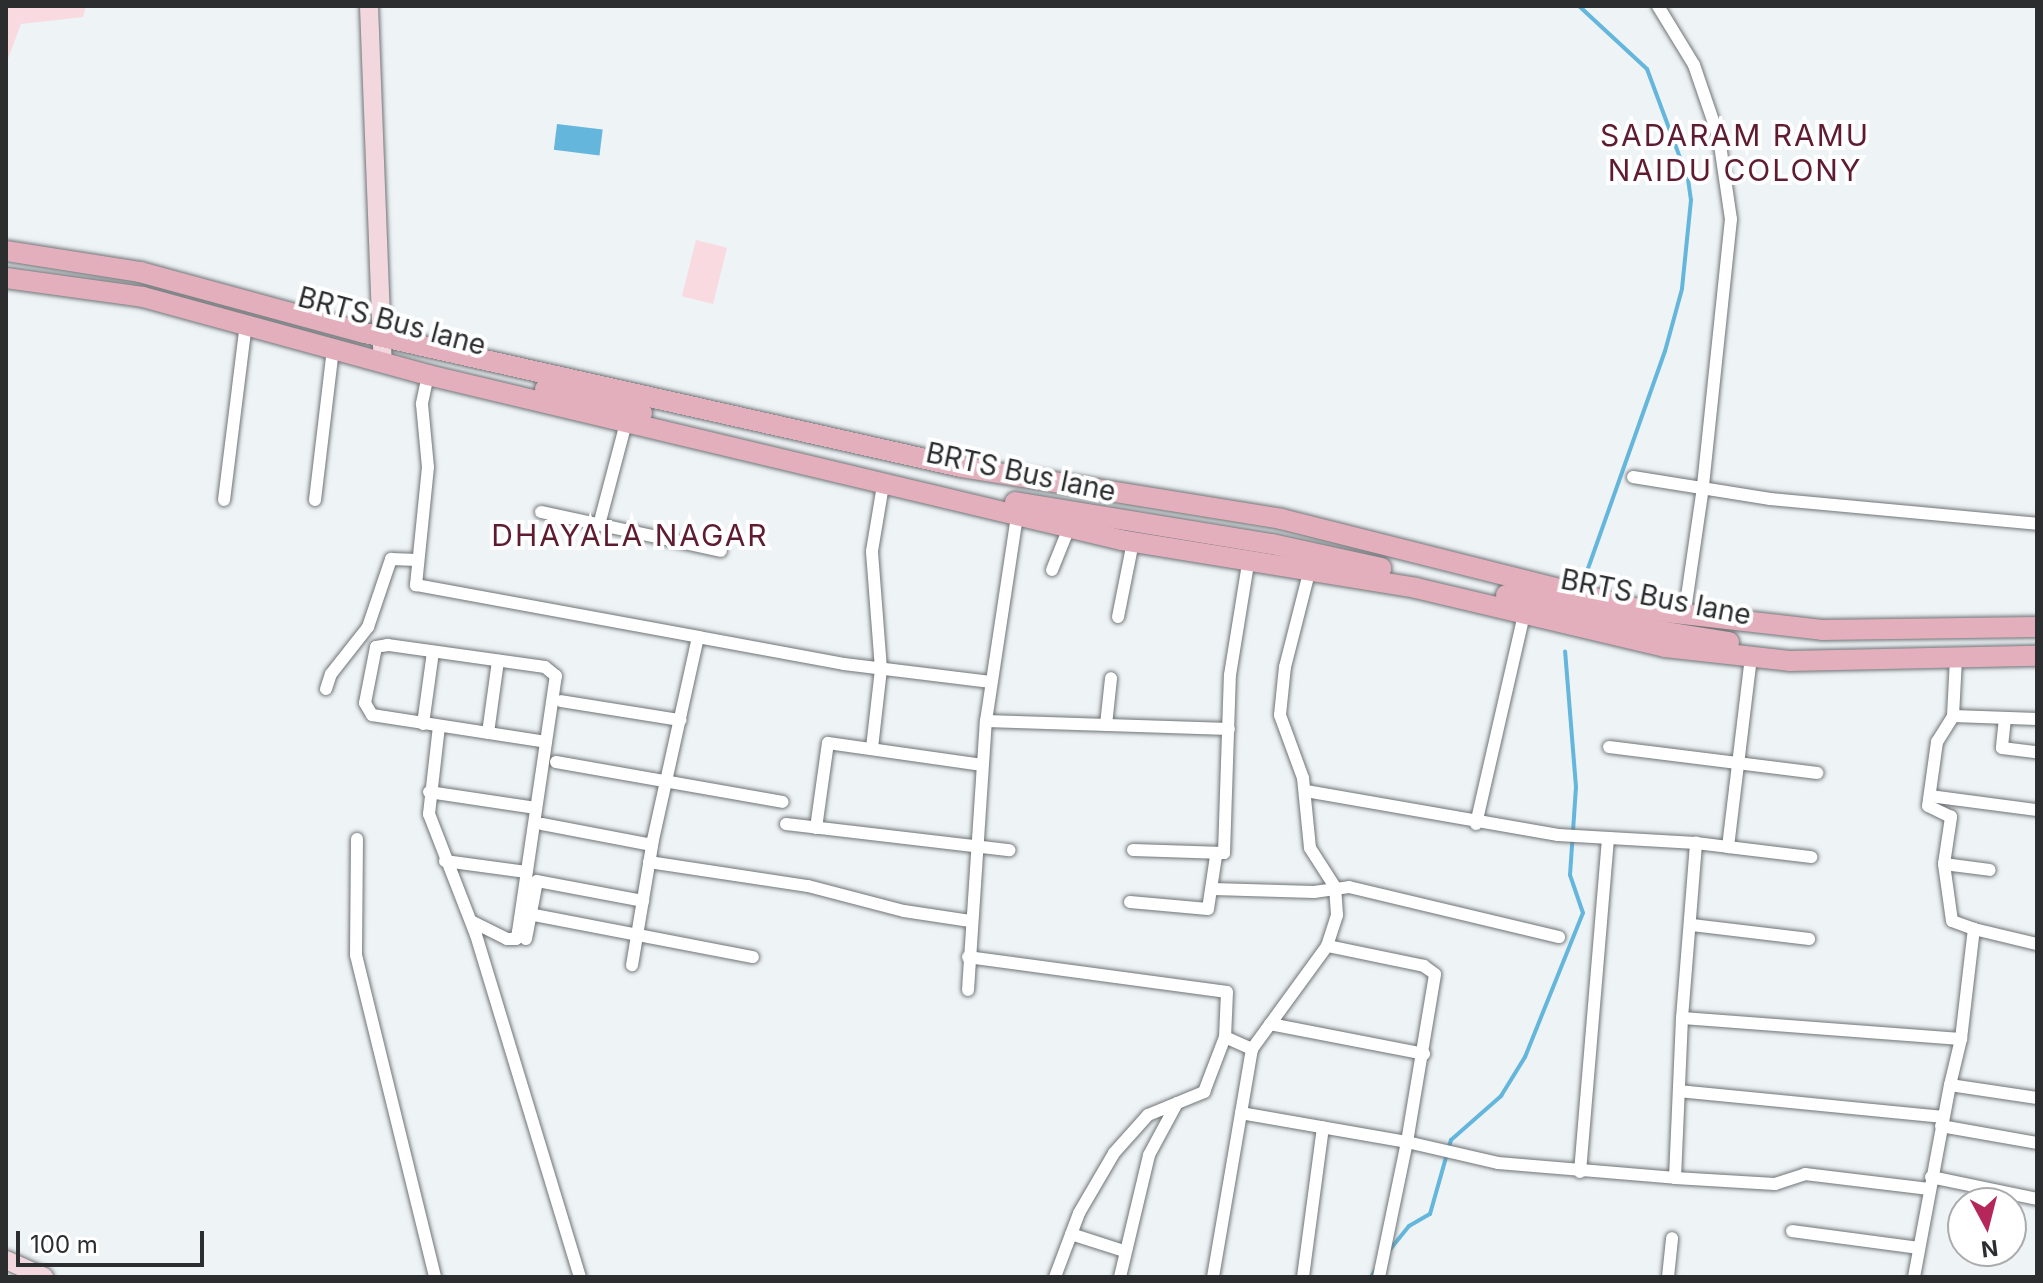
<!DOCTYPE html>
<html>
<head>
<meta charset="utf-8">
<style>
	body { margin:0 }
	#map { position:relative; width:2043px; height:1283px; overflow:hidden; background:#eef3f6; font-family:Inter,sans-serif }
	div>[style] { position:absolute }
	.green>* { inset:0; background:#f8dae0; transform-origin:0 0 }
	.water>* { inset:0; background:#64b6dc; transform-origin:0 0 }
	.stream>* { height:4px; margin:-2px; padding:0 2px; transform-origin:2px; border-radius:2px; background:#64b6dc }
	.roads { filter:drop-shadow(0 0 2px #6f7476) drop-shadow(0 0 2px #6f7476) }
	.street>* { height:12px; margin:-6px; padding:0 6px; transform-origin:6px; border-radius:6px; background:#fff }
	.secondary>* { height:18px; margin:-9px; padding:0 9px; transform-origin:9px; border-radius:9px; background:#f2d7de }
	.primary>* { height:20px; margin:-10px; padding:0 10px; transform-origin:10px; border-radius:10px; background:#e4afbc }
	span { translate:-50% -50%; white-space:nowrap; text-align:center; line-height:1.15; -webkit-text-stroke:8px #fff; paint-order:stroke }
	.street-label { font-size:28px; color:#2b2d2f }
	.neighbourhood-label { font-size:30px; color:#5f1c31; letter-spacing:2px }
	.frame { position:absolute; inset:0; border:8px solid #2b2d2f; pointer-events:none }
	.north { position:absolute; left:1947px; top:1187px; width:80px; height:80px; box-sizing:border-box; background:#fff; border:2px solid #aaabac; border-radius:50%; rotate:173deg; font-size:22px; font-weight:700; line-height:32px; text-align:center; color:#2b2d2f }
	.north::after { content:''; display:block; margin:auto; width:28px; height:36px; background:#b5275b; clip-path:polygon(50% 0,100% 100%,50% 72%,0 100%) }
	.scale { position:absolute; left:16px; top:1231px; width:188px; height:36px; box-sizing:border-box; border:4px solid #2b2d2f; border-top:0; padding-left:10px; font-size:24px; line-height:28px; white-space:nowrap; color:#2b2d2f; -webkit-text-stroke:6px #fff; paint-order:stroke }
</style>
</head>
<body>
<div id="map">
	<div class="green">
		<div style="clip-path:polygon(6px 6px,86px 6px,83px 17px,21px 24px,6px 64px)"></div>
		<div style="left:696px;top:240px;width:32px;height:58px;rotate:14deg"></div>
	</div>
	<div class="water">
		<div style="left:557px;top:124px;width:46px;height:26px;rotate:7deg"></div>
	</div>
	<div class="stream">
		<div style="left:1579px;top:6px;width:93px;rotate:42.8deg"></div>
		<div style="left:1647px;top:69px;width:117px;rotate:69.6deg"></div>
		<div style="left:1688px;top:179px;width:21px;rotate:82deg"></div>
		<div style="left:1691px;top:200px;width:89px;rotate:95.8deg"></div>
		<div style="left:1682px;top:289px;width:64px;rotate:105.3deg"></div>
		<div style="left:1665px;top:351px;width:240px;rotate:109.5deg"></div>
		<div style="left:1388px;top:1252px;width:33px;rotate:-51deg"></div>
		<div style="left:1409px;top:1226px;width:24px;rotate:-30deg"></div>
		<div style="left:1430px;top:1214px;width:77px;rotate:-74.2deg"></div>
		<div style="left:1451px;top:1140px;width:67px;rotate:-41.3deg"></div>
		<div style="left:1501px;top:1096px;width:46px;rotate:-58.4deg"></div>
		<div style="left:1525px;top:1057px;width:155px;rotate:-68.1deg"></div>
		<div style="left:1583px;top:913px;width:40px;rotate:-108.9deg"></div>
		<div style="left:1570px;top:875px;width:88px;rotate:-86.1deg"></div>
		<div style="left:1576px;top:787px;width:136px;rotate:-94.6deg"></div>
		<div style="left:1371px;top:1277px;width:13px;rotate:-58deg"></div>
	</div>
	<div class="roads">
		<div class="street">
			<div style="left:1658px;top:6px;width:69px;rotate:58.6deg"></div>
			<div style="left:1694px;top:65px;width:77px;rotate:71.1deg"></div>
			<div style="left:1719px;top:138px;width:82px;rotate:81.6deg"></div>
			<div style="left:1731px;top:219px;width:269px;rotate:96deg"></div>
			<div style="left:1703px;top:487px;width:131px;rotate:98.3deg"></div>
			<div style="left:428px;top:375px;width:30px;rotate:102deg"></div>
			<div style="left:422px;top:404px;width:63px;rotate:84.6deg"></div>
			<div style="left:428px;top:467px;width:119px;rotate:95.8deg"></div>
			<div style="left:416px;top:585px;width:287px;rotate:10.4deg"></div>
			<div style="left:698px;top:637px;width:208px;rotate:102.5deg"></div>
			<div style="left:653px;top:840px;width:127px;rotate:99.5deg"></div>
			<div style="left:1633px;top:477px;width:139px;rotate:9.1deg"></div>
			<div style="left:1770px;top:499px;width:268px;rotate:5.3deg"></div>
			<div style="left:224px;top:500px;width:177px;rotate:-82.9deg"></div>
			<div style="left:315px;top:500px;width:151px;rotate:-83.2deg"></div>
			<div style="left:541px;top:512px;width:184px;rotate:12.2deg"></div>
			<div style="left:599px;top:525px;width:106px;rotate:-75.2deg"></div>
			<div style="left:1052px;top:570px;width:45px;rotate:-68deg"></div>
			<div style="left:1118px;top:617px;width:76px;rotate:-78.7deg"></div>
			<div style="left:698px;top:637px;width:148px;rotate:10.5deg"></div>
			<div style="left:844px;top:664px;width:148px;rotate:7deg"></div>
			<div style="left:326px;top:689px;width:16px;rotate:-72deg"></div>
			<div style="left:331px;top:674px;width:60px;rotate:-51.8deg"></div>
			<div style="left:368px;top:627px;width:72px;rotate:-71.3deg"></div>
			<div style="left:391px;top:559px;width:26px;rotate:2deg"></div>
			<div style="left:561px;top:701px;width:121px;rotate:9.1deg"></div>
			<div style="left:1953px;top:716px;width:84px;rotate:2deg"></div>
			<div style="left:2005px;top:718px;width:30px;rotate:96deg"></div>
			<div style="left:2002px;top:748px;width:35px;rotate:7deg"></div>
			<div style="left:986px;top:721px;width:243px;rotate:1.9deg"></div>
			<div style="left:423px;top:724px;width:73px;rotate:-82.1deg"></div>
			<div style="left:1106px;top:725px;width:47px;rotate:-83.9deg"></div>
			<div style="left:439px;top:726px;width:89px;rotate:96.5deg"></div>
			<div style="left:429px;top:814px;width:130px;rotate:68.8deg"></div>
			<div style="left:476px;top:935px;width:357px;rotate:73.1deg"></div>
			<div style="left:488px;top:733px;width:73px;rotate:-82.1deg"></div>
			<div style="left:1609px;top:747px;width:210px;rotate:7.1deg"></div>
			<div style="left:872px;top:748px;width:80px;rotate:-83.5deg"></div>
			<div style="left:881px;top:669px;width:118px;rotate:-94.4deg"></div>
			<div style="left:872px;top:551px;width:67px;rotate:-80.5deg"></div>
			<div style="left:556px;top:762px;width:230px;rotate:10deg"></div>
			<div style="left:1306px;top:791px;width:256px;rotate:9.9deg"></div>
			<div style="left:1558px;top:835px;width:138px;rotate:3.3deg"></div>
			<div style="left:429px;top:792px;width:108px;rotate:8.5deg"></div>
			<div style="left:1930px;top:796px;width:108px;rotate:7.5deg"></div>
			<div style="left:542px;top:824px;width:112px;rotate:10.8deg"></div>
			<div style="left:786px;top:824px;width:225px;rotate:6.7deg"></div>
			<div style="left:1476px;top:824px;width:215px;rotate:-77.1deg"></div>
			<div style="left:816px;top:828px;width:86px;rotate:-82deg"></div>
			<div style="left:828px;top:743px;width:156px;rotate:8.1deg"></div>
			<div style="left:357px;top:839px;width:116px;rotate:90.5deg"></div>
			<div style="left:356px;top:955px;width:332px;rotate:76.2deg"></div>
			<div style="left:1728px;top:847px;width:84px;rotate:6.9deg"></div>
			<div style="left:1133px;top:850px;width:91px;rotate:1.9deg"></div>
			<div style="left:1224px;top:853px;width:178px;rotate:-88.1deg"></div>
			<div style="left:1230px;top:675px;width:119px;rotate:-80.8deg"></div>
			<div style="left:445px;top:861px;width:82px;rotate:7.7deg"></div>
			<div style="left:649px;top:862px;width:161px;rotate:8.6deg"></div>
			<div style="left:808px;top:886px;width:99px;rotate:14.6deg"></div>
			<div style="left:904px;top:911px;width:67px;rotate:8.6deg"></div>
			<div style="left:1944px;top:864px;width:48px;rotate:-81.5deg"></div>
			<div style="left:1951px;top:817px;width:25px;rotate:-154deg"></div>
			<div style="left:1928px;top:806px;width:65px;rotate:-82deg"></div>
			<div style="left:1937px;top:742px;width:31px;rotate:-58deg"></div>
			<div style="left:1953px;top:716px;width:58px;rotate:-87deg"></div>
			<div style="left:1213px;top:889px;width:101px;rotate:1.7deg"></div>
			<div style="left:1314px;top:892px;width:35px;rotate:-8deg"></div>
			<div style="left:1349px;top:887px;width:216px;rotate:13.4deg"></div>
			<div style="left:1130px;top:902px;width:78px;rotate:5.1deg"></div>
			<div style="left:1208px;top:909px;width:54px;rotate:-81.4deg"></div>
			<div style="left:529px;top:914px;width:228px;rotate:10.9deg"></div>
			<div style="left:471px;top:921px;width:40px;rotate:26.6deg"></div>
			<div style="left:507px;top:939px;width:9px"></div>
			<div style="left:516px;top:939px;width:7px;rotate:-74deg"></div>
			<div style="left:518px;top:932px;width:259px;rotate:-81.6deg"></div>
			<div style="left:556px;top:676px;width:14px;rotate:-141deg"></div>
			<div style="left:545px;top:667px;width:159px;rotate:-172deg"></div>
			<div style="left:388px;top:645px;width:12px;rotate:171deg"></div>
			<div style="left:376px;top:647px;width:57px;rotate:101.1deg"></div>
			<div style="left:365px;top:703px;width:14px;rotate:60deg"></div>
			<div style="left:372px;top:715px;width:176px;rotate:8.8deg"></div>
			<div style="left:1692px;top:925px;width:118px;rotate:6.8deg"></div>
			<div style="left:1974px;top:929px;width:65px;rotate:13.4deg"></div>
			<div style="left:526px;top:939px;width:59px;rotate:-79.3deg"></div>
			<div style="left:537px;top:881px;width:108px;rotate:10.7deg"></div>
			<div style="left:968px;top:957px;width:261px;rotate:7.7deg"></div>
			<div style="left:1227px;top:992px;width:45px;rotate:92.5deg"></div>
			<div style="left:1225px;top:1037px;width:30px;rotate:24deg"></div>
			<div style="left:968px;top:990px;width:270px;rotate:-86.2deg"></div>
			<div style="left:986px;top:721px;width:207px;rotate:-81.4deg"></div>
			<div style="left:1682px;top:1018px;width:176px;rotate:-85.4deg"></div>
			<div style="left:1696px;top:843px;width:32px;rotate:7deg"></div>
			<div style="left:1728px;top:847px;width:190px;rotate:-83.1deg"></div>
			<div style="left:1270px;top:1024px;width:157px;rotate:11deg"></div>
			<div style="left:1961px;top:1039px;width:111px;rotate:-83.3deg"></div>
			<div style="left:1974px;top:929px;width:23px;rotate:-160deg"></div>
			<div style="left:1952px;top:921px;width:58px;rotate:-98deg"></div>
			<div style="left:1944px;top:864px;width:46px;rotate:7.4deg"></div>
			<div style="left:1679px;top:1091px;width:265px;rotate:5.6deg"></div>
			<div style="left:1241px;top:1113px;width:169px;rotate:9.9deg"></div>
			<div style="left:1407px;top:1142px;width:170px;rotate:-80.5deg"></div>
			<div style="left:1435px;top:974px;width:14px;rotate:-144deg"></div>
			<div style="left:1424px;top:966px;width:99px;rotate:-168.3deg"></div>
			<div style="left:1941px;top:1126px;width:97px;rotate:10deg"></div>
			<div style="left:1580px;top:1172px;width:334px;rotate:-85.2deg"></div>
			<div style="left:1931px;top:1177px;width:108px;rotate:11.7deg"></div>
			<div style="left:1675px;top:1178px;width:100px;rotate:3.4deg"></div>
			<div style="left:1775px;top:1184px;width:32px;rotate:-18deg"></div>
			<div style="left:1805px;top:1174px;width:125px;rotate:6.9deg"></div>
			<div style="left:1792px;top:1231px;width:128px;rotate:7.6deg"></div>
			<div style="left:1071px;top:1234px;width:56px;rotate:17.8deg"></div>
			<div style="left:1055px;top:1277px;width:68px;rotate:-69.4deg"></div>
			<div style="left:1079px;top:1213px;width:69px;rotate:-59.7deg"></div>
			<div style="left:1114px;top:1153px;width:51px;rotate:-48.2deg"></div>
			<div style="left:1148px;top:1115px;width:61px;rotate:-22.3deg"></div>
			<div style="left:1204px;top:1092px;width:59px;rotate:-69.1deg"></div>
			<div style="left:1120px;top:1277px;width:125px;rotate:-76.6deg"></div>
			<div style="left:1149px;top:1155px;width:59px;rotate:-61.7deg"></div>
			<div style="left:1213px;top:1277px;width:231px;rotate:-80.3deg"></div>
			<div style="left:1252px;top:1049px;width:127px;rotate:-53.9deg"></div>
			<div style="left:1327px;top:946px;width:33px;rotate:-72deg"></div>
			<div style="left:1337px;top:915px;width:28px;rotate:-94deg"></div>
			<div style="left:1335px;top:887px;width:46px;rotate:-122.7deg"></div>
			<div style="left:1310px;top:848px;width:70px;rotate:-95.7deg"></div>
			<div style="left:1303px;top:778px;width:67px;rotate:-110.1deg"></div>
			<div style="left:1280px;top:715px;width:48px;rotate:-84.1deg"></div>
			<div style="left:1285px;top:667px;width:101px;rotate:-75.7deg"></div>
			<div style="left:1303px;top:1277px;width:151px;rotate:-82.4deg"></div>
			<div style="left:1379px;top:1277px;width:138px;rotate:-78.3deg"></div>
			<div style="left:1407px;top:1142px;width:93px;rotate:13deg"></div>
			<div style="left:1498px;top:1163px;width:178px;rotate:4.8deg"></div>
			<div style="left:1675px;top:1178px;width:160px;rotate:-87.5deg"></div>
			<div style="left:1682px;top:1018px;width:280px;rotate:4.3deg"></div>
			<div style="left:1961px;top:1039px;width:47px;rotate:103.4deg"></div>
			<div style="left:1950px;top:1085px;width:88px;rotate:8.5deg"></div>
			<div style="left:1668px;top:1277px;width:39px;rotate:-84deg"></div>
			<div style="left:1914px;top:1277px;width:195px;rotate:-79.4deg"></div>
		</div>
		<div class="secondary">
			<div style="left:369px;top:6px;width:357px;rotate:87.8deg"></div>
			<div style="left:6px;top:1260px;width:42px;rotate:24.1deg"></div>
		</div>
		<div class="primary">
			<div style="left:6px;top:251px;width:136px;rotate:8.9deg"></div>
			<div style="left:140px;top:272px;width:233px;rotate:15.2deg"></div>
			<div style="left:365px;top:333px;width:611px;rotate:12.67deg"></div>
			<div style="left:961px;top:467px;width:324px;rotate:9.2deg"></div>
			<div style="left:1281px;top:519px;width:369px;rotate:14.1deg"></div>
			<div style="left:1639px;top:609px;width:184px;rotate:6.5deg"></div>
			<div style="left:1822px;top:630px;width:215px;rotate:-0.8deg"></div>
			<div style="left:6px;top:278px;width:138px;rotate:7.9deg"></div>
			<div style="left:143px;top:297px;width:295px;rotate:15.3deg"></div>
			<div style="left:428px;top:375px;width:712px;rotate:13.39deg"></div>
			<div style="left:1121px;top:540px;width:299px;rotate:9.2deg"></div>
			<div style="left:1416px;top:588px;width:256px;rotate:13.3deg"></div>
			<div style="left:1665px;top:647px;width:125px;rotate:6.4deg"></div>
			<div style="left:1789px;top:661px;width:248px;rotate:-1.2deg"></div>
			<div style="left:545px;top:389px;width:100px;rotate:13.9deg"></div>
			<div style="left:1015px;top:502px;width:260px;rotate:9.3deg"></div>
			<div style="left:1272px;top:544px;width:112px;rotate:12.4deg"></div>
			<div style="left:1506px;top:595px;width:152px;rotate:13.3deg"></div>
			<div style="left:1654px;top:630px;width:76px;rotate:9.1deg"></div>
		</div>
	</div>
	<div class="street-label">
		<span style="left:392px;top:321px;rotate:15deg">BRTS Bus lane</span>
		<span style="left:1021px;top:472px;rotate:12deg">BRTS Bus lane</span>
		<span style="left:1656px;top:597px;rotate:11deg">BRTS Bus lane</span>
	</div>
	<div class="neighbourhood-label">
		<span style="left:1735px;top:152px">SADARAM RAMU<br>NAIDU COLONY</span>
		<span style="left:630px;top:535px">DHAYALA NAGAR</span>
	</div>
	<div class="frame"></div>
	<div class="north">N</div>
	<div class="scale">100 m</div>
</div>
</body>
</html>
